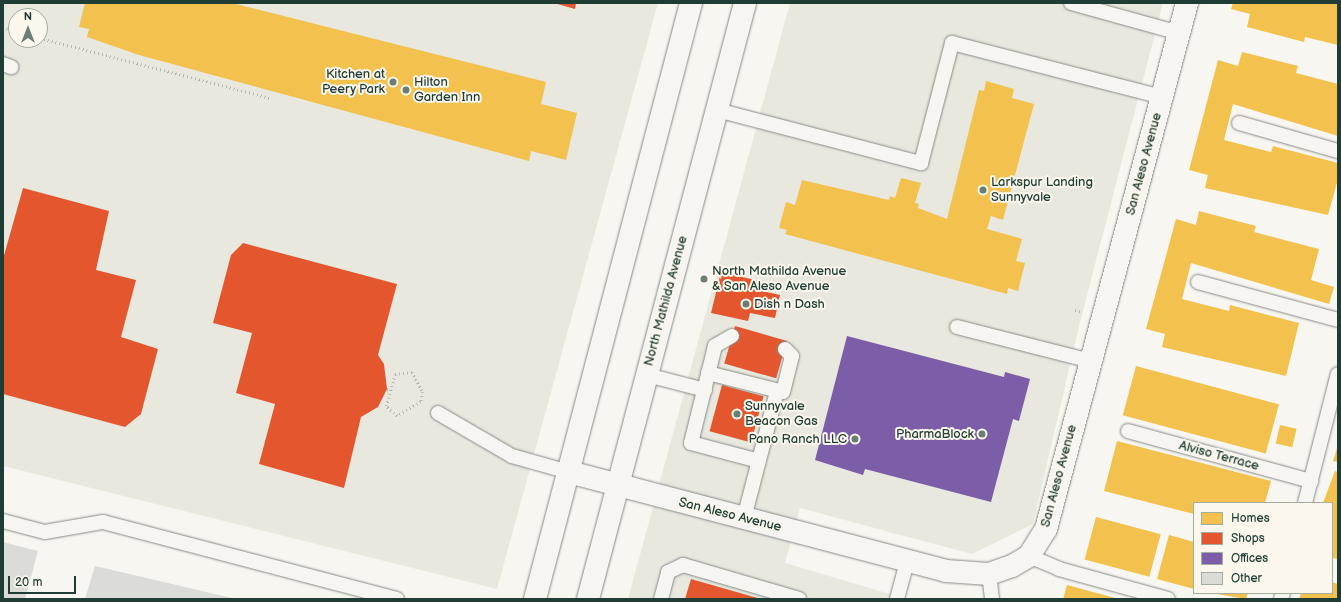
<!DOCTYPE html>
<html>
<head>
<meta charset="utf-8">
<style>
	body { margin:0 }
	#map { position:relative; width:1341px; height:602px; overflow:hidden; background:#f8f6f0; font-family:"Balsamiq Sans",sans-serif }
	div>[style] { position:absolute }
	.built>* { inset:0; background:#e8e8df }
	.homes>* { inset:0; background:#f2c14e; transform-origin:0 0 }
	.shops>* { inset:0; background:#e4572e; transform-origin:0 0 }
	.offices>* { inset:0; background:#7b5ea7 }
	.building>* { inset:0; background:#dbdbd7 }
	.path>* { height:2.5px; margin-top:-1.25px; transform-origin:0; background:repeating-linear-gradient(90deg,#b2b5b1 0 1px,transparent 0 4px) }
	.roads { filter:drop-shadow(0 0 1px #868b86) drop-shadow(0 0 1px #868b86) }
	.lane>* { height:14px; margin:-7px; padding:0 7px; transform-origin:7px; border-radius:7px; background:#f6f5f1 }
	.street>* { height:22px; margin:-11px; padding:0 11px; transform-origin:11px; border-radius:11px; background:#f6f5f1 }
	.primary>* { height:22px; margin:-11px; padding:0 11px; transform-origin:11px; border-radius:11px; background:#f6f5f1 }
	.dots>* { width:11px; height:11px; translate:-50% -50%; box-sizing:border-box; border:2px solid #fbf7ec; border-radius:50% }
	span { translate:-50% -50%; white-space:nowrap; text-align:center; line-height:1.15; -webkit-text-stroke:4px #fbf7ec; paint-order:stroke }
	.poi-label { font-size:13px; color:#1f3d34 }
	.right { translate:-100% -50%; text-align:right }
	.left { translate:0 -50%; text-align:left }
	.street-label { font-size:13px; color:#1f3d34 }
	.frame { position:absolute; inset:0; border:4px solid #1f3d34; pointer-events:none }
	.legend { position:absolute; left:1193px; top:502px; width:140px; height:92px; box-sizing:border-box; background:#fbf7ec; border:1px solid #a3ada2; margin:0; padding:5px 7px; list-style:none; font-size:12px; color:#1f3d34 }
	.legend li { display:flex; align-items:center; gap:8px; height:20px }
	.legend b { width:20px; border:1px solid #a3ada2 }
	.north { position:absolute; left:8px; top:8px; width:40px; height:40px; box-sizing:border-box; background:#fbf7ec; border:1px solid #a3ada2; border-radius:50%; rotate:0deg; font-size:11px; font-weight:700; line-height:16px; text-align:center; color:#1f3d34 }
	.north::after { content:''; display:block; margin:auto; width:14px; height:18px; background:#6b7e76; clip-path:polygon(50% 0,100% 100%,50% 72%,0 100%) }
	.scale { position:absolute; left:8px; top:576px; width:68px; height:18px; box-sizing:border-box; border:2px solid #1f3d34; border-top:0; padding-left:5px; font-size:12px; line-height:14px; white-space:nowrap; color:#1f3d34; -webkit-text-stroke:3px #fbf7ec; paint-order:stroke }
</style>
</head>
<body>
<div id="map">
	<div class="built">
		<div style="clip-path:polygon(evenodd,3px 3px,658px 3px,497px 589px,3px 466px,3px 3px,16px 16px,40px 16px,40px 40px,16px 40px,16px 16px)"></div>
		<div style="clip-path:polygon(790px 3px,1163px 3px,1079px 326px,1033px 524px,972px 554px,800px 508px,785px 563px,907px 599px,628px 599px)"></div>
	</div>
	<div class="homes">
		<div style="clip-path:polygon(85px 3px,232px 3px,546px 82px,541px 104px,577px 113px,566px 160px,531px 151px,529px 161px,139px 55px,87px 37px,89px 29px,79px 27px)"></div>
		<div style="clip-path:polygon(1233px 3px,1338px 3px,1338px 45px,1305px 37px,1304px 42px,1247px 27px,1250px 14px,1231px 9px)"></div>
		<div style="clip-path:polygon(1242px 52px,1298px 66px,1296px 73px,1338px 84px,1338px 136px,1233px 104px,1224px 140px,1271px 152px,1273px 146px,1338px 163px,1338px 179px,1328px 215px,1205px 188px,1208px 175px,1189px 170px,1218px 60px,1238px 66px)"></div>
		<div style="clip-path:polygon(986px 81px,1014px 89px,1012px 98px,1034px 104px,1003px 220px,991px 216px,987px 229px,1022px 239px,1016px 261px,1025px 263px,1018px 291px,1008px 288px,1007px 294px,785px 234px,787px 230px,779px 228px,786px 202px,795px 205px,802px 180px,889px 200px,890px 196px,895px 198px,901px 178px,921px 183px,915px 203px,919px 204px,918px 208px,947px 219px,979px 90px,984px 91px)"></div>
		<div style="clip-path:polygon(1199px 211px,1256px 226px,1254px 232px,1319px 249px,1311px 280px,1334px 287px,1329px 304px,1191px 263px,1182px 299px,1229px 311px,1230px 305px,1299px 323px,1286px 376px,1162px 347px,1165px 334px,1146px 329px,1176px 219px,1196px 225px)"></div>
		<div style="left:1136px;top:366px;width:148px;height:51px;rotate:15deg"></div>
		<div style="left:1280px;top:425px;width:17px;height:19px;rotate:13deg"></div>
		<div style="clip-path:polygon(1117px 441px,1271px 481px,1265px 503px,1194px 503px,1194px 514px,1104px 491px)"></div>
		<div style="clip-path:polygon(1338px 445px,1338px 462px,1333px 461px)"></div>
		<div style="clip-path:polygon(1335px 471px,1338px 472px,1338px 559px,1332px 558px,1332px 503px,1323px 503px)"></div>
		<div style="left:1096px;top:517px;width:67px;height:44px;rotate:15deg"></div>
		<div style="clip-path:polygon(1169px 535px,1194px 542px,1194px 589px,1157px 579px)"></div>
		<div style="clip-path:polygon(1332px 582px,1338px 584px,1338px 599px,1299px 599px,1301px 593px,1332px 593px)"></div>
		<div style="clip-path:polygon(1067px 585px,1119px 599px,1063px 599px)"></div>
		<div style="clip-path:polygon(1211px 593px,1248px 593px,1246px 599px)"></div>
	</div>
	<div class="shops">
		<div style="clip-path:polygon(554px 3px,576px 3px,575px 9px)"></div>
		<div style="clip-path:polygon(23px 188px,109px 211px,96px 270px,136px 280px,121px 337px,158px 349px,141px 414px,125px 427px,3px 394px,3px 259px)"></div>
		<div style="clip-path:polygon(243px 243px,397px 284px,378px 355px,384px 364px,387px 389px,378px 407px,361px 417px,344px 488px,259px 464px,275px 404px,236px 393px,252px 333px,213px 323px,231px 255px)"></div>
		<div style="clip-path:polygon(721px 272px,759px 281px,758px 290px,780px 295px,775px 318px,750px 313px,748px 321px,711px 313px)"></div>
		<div style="left:735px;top:326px;width:54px;height:39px;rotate:16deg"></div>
		<div style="left:722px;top:385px;width:43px;height:48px;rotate:15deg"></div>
		<div style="clip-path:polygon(691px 579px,761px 599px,685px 599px)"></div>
	</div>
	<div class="offices">
		<div style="clip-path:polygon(847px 336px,1004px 377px,1005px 372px,1030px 379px,1019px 421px,1013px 419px,991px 502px,865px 469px,863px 475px,815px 460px)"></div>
	</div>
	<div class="building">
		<div style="clip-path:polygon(3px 542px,38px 551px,25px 599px,3px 599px)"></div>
		<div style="clip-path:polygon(95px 566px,232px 598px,232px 599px,85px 599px)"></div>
	</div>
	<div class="path">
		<div style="left:3px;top:27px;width:5px;rotate:22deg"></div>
		<div style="left:40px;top:38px;width:239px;rotate:14.6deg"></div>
		<div style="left:1075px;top:310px;width:7px;rotate:16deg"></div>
		<div style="left:412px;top:372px;width:23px;rotate:61deg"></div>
		<div style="left:423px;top:392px;width:10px;rotate:101deg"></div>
		<div style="left:421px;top:402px;width:28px;rotate:150deg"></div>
		<div style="left:397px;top:416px;width:15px;rotate:-138deg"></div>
		<div style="left:386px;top:406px;width:33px;rotate:-74deg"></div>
		<div style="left:395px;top:374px;width:17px;rotate:-7deg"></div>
		<div style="left:387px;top:389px;width:3px;rotate:18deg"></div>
	</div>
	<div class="roads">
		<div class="lane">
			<div style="left:1071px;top:3px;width:112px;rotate:15.5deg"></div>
			<div style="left:3px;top:64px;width:9px;rotate:21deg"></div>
			<div style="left:717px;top:110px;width:211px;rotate:14.6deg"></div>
			<div style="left:921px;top:163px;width:124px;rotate:-75.5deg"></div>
			<div style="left:952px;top:43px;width:217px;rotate:14.4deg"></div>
			<div style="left:1239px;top:123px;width:103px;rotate:15.8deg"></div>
			<div style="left:1198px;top:282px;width:145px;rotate:15.2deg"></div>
			<div style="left:957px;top:327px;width:137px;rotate:14.3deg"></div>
			<div style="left:732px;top:336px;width:20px;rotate:150deg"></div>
			<div style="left:715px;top:346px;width:100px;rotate:103.9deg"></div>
			<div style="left:691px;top:443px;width:70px;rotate:14.8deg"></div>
			<div style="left:708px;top:373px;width:77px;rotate:14.2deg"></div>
			<div style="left:783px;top:392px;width:37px;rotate:-76deg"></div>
			<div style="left:792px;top:356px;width:10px;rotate:-135deg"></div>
			<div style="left:647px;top:375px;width:60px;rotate:14.5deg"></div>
			<div style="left:438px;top:413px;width:86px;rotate:30.2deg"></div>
			<div style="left:512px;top:456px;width:59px;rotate:15.7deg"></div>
			<div style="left:1128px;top:431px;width:190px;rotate:15.3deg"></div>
			<div style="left:1305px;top:503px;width:133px;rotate:-75.7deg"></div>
			<div style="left:744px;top:518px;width:131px;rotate:-75.4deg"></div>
			<div style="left:3px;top:521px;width:43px;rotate:14.7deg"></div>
			<div style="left:45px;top:532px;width:59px;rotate:-9.8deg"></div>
			<div style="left:103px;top:522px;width:304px;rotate:14.7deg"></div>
			<div style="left:1029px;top:556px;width:33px;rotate:23deg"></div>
			<div style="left:1059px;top:569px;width:113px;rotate:15.4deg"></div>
			<div style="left:989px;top:574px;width:25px;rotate:83deg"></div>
			<div style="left:661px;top:599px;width:28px;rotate:-75deg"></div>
			<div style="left:668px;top:572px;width:17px;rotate:-25deg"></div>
			<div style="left:683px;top:565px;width:121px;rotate:16.3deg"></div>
			<div style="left:897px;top:599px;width:39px;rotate:-75deg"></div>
			<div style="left:1281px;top:599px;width:6px;rotate:-72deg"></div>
		</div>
		<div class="street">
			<div style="left:569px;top:472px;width:390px;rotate:14.7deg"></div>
			<div style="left:946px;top:571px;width:43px;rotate:4deg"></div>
			<div style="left:989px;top:574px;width:24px;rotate:-19deg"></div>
			<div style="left:1012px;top:566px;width:20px;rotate:-30deg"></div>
			<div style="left:1029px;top:556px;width:32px;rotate:-58deg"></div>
			<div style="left:1046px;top:529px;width:545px;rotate:-74.99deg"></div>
		</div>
		<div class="primary">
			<div style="left:535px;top:599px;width:616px;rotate:-75.33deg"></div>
			<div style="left:588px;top:599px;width:616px;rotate:-75.24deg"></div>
		</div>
	</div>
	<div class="dots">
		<div style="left:393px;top:82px;background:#6b7e76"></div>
		<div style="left:406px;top:90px;background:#6b7e76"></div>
		<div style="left:983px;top:190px;background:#6b7e76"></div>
		<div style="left:704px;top:279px;background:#6b7e76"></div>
		<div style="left:746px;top:304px;background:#6b7e76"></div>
		<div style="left:737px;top:414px;background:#6b7e76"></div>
		<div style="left:982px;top:434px;background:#6b7e76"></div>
		<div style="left:855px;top:439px;background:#6b7e76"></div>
	</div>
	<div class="poi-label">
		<span class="right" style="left:385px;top:82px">Kitchen at<br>Peery Park</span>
		<span class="left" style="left:414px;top:90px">Hilton<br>Garden Inn</span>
		<span class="left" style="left:991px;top:190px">Larkspur Landing<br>Sunnyvale</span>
		<span class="left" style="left:712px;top:279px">North Mathilda Avenue<br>&amp; San Aleso Avenue</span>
		<span class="left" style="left:754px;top:304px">Dish n Dash</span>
		<span class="left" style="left:745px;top:414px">Sunnyvale<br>Beacon Gas</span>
		<span class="right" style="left:974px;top:434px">PharmaBlock</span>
		<span class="right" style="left:847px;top:439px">Pano Ranch LLC</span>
	</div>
	<div class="street-label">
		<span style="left:1144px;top:164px;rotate:-75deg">San Aleso Avenue</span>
		<span style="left:666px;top:301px;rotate:-75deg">North Mathilda Avenue</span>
		<span style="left:1219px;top:456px;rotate:15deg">Alviso Terrace</span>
		<span style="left:1059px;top:476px;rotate:-75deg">San Aleso Avenue</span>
		<span style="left:730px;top:515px;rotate:14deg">San Aleso Avenue</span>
	</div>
	<div class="frame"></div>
	<ul class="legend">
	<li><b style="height:11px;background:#f2c14e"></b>Homes</li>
	<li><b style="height:11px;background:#e4572e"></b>Shops</li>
	<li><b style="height:11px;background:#7b5ea7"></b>Offices</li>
	<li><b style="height:11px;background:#dbdbd7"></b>Other</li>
	</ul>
	<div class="north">N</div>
	<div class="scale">20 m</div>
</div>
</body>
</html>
